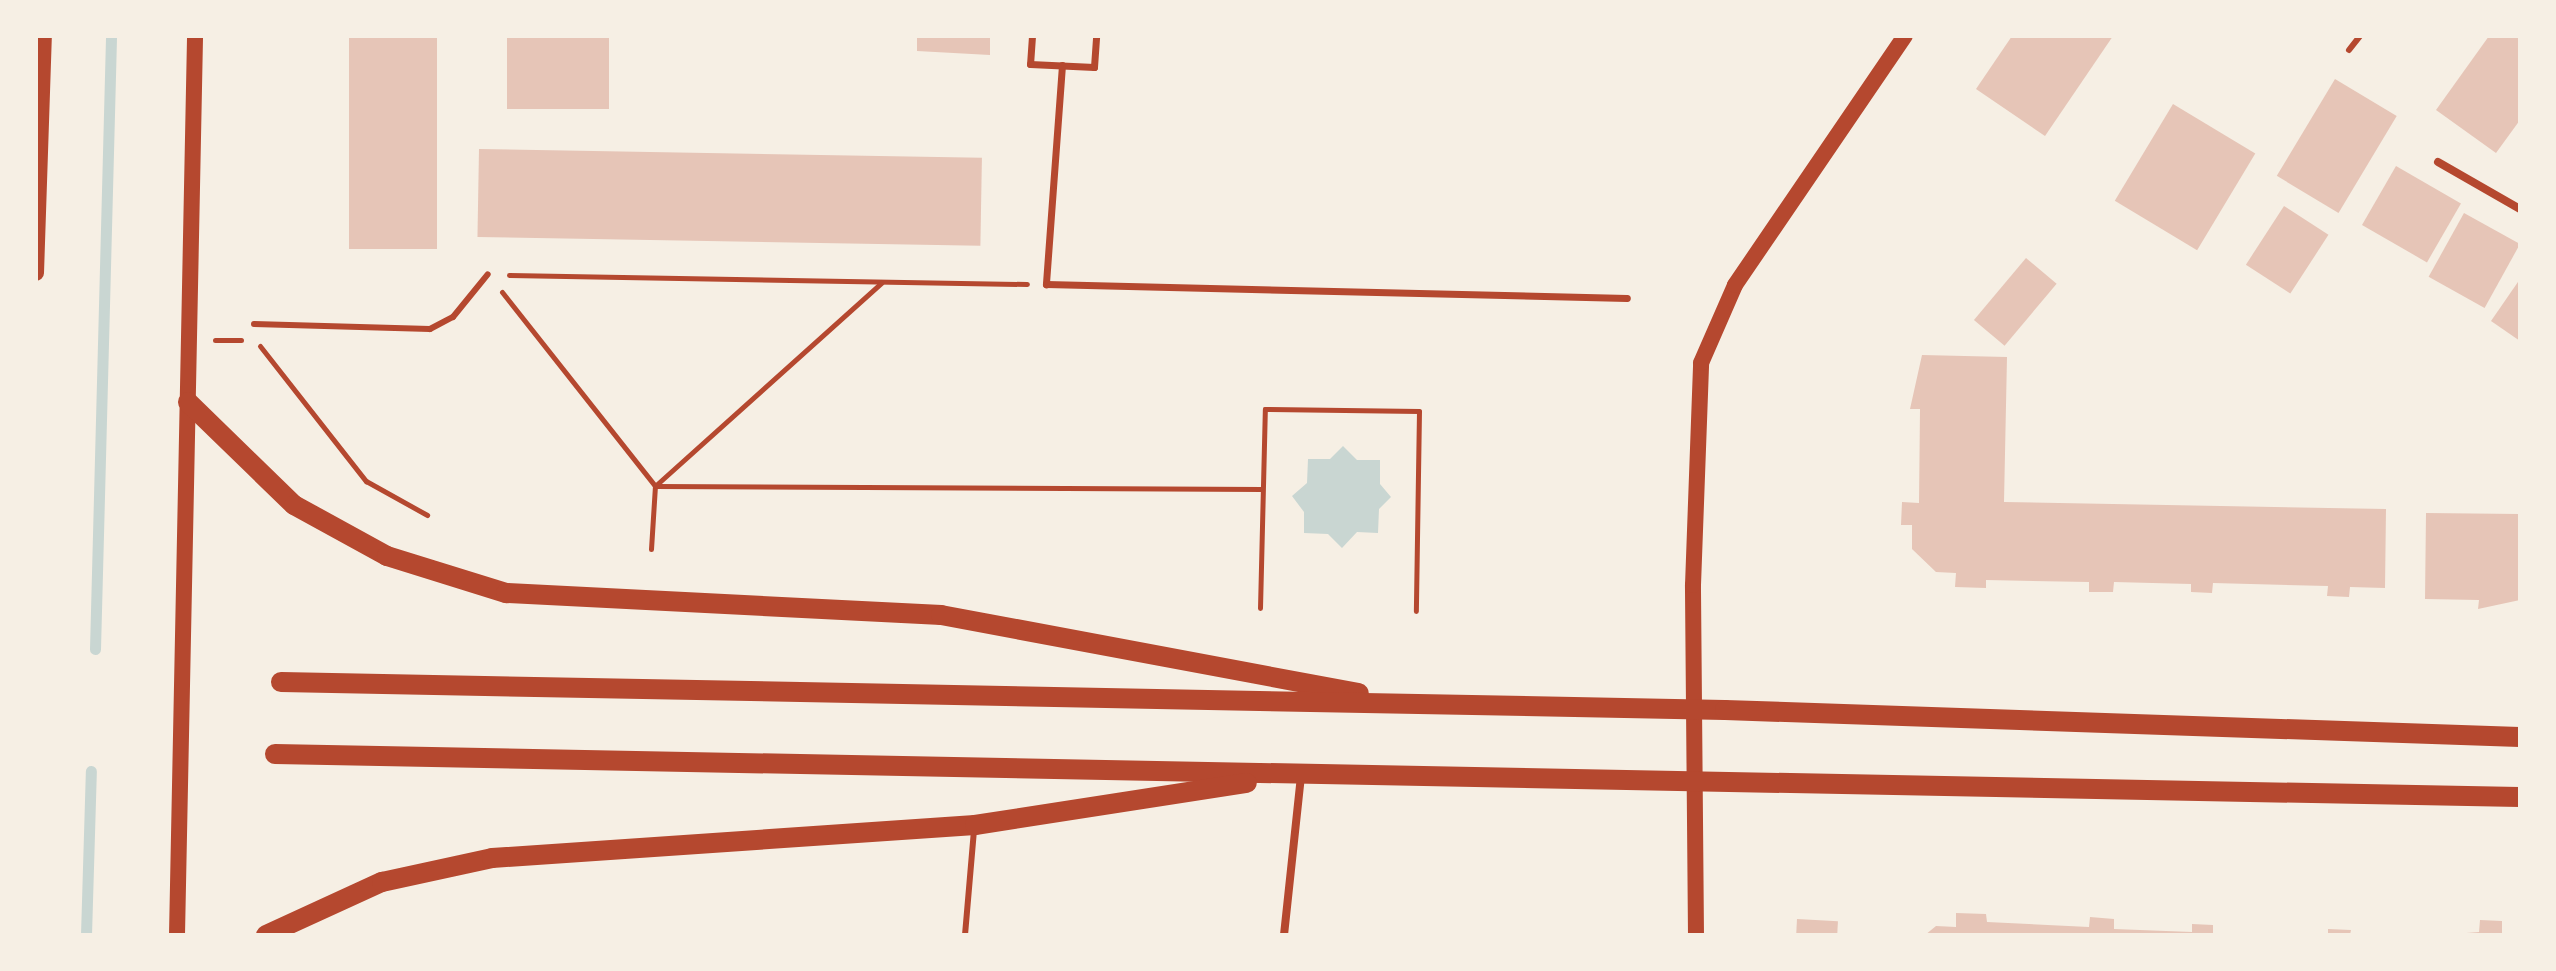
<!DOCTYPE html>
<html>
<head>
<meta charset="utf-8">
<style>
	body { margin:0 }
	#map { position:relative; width:2556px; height:971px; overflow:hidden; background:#f6efe4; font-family:"Fira Sans",sans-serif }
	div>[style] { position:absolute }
	.water>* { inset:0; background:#c9d6d2 }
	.stream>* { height:11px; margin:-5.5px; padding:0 5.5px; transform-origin:5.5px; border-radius:5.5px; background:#c9d6d2 }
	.building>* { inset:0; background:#e6c5b7; transform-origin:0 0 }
	.path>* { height:5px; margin:-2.5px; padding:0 2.5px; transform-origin:2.5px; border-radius:2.5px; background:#b5482f }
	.service>* { height:6px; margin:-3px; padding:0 3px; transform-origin:3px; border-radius:3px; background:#b5482f }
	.pedestrian>* { height:7px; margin:-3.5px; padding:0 3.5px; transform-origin:3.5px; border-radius:3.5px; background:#b5482f }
	.minor>* { height:8px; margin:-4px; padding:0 4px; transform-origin:4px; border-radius:4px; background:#b5482f }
	.secondary>* { height:16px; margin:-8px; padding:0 8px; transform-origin:8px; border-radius:8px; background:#b5482f }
	.primary>* { height:20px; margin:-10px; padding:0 10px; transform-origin:10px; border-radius:10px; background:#b5482f }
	span { translate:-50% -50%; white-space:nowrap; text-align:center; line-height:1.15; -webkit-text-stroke:6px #f6efe4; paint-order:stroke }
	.frame { position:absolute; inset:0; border:38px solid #f6efe4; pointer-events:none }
</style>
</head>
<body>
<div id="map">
	<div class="water">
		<div style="clip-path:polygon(1343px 446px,1357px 460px,1380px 460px,1380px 484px,1391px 497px,1379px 509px,1378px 533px,1357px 532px,1342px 548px,1328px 534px,1304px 533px,1304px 512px,1292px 496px,1307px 483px,1308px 459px,1330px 459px)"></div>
	</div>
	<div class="stream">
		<div style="left:95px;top:649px;width:613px;rotate:-88.5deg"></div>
		<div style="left:86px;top:935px;width:164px;rotate:-88.3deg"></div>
	</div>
	<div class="building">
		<div style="left:349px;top:36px;width:88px;height:213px"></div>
		<div style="left:507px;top:36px;width:102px;height:73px"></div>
		<div style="clip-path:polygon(917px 36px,990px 36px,990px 55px,917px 51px)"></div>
		<div style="clip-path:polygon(2012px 36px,2113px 36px,2045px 136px,1976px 89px)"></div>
		<div style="clip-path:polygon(2489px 36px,2520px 36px,2520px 120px,2496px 153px,2436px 110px)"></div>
		<div style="left:2335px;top:79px;width:72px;height:113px;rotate:31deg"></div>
		<div style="left:2173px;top:104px;width:96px;height:113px;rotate:31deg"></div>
		<div style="left:479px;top:149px;width:503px;height:88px;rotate:1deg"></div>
		<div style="left:2396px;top:166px;width:75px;height:68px;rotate:30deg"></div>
		<div style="left:2284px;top:206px;width:53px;height:70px;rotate:33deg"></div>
		<div style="left:2464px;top:213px;width:64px;height:73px;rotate:29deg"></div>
		<div style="left:2026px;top:258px;width:40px;height:81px;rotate:40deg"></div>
		<div style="clip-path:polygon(2520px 279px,2520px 341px,2491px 321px)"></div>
		<div style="clip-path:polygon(1922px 355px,2007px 357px,2004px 502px,2386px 509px,2385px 588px,2350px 587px,2349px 597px,2327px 596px,2328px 586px,2213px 583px,2212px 593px,2191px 592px,2191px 584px,2114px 582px,2113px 592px,2089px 592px,2089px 582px,1986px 580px,1986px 588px,1955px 587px,1956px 573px,1936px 572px,1912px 549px,1912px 525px,1901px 525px,1902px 502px,1919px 503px,1920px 409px,1910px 409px)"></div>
		<div style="clip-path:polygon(2426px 513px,2520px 514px,2520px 600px,2478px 609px,2479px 600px,2425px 599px)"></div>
		<div style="clip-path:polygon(1956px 913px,1986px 914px,1987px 922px,2089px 927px,2090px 917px,2114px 919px,2114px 929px,2192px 932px,2192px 924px,2213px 925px,2213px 935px,1925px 935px,1936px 926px,1956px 927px)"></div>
		<div style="left:1797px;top:919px;width:41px;height:16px;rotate:3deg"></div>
		<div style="clip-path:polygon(2480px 920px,2502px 921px,2502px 935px,2441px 935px,2479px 932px)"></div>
		<div style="clip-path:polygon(2328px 929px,2351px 930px,2350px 935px,2328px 935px)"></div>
	</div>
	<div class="path">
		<div style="left:509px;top:275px;width:518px;rotate:1deg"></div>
		<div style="left:502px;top:292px;width:247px;rotate:51.7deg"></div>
		<div style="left:655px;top:486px;width:304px;rotate:-41.9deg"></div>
		<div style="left:215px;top:340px;width:26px"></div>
		<div style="left:260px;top:346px;width:172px;rotate:51.9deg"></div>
		<div style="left:366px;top:481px;width:70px;rotate:29.1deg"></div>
		<div style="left:651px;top:549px;width:63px;rotate:-86.4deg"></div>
		<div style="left:655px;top:486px;width:607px;rotate:0.28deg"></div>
		<div style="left:1260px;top:608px;width:199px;rotate:-88.6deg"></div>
		<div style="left:1265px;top:409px;width:154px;rotate:0.7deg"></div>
		<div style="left:1419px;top:411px;width:200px;rotate:90.9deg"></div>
	</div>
	<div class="service">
		<div style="left:2349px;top:50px;width:18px;rotate:-52deg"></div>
		<div style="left:254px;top:324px;width:176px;rotate:1.6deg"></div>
		<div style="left:430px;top:329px;width:26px;rotate:-28deg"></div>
		<div style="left:453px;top:317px;width:55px;rotate:-50.9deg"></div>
		<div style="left:965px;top:935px;width:106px;rotate:-85.1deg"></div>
	</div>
	<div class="pedestrian">
		<div style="left:1032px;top:36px;width:28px;rotate:94deg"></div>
		<div style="left:1030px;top:64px;width:64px;rotate:2.7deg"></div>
		<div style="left:1094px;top:67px;width:31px;rotate:-86deg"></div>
		<div style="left:1062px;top:65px;width:220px;rotate:94.2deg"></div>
		<div style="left:1046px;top:284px;width:581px;rotate:1.38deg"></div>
	</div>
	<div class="minor">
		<div style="left:2438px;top:162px;width:95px;rotate:29.8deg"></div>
		<div style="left:1284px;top:935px;width:160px;rotate:-83.9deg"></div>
	</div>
	<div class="secondary">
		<div style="left:36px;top:273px;width:237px;rotate:-88.1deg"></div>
		<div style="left:177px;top:935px;width:899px;rotate:-88.85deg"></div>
		<div style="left:1696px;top:935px;width:350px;rotate:-90.5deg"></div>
		<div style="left:1693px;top:585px;width:222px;rotate:-87.9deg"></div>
		<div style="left:1701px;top:363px;width:85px;rotate:-66.4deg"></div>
		<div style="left:1735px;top:285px;width:301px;rotate:-55.7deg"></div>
	</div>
	<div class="primary">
		<div style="left:188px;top:402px;width:148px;rotate:44.2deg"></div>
		<div style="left:294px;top:505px;width:106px;rotate:28.7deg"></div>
		<div style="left:387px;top:556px;width:125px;rotate:17.3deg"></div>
		<div style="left:506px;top:593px;width:436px;rotate:2.9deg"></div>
		<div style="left:941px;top:615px;width:425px;rotate:10.6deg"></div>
		<div style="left:281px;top:682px;width:1444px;rotate:1.11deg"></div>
		<div style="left:1725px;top:710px;width:795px;rotate:1.95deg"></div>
		<div style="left:275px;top:754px;width:2245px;rotate:1.1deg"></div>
		<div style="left:266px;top:935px;width:128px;rotate:-24.6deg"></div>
		<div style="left:382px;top:882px;width:113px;rotate:-12.3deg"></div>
		<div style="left:492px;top:858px;width:484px;rotate:-3.9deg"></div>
		<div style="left:975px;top:825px;width:275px;rotate:-8.8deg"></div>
	</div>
	<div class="frame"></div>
</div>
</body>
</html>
